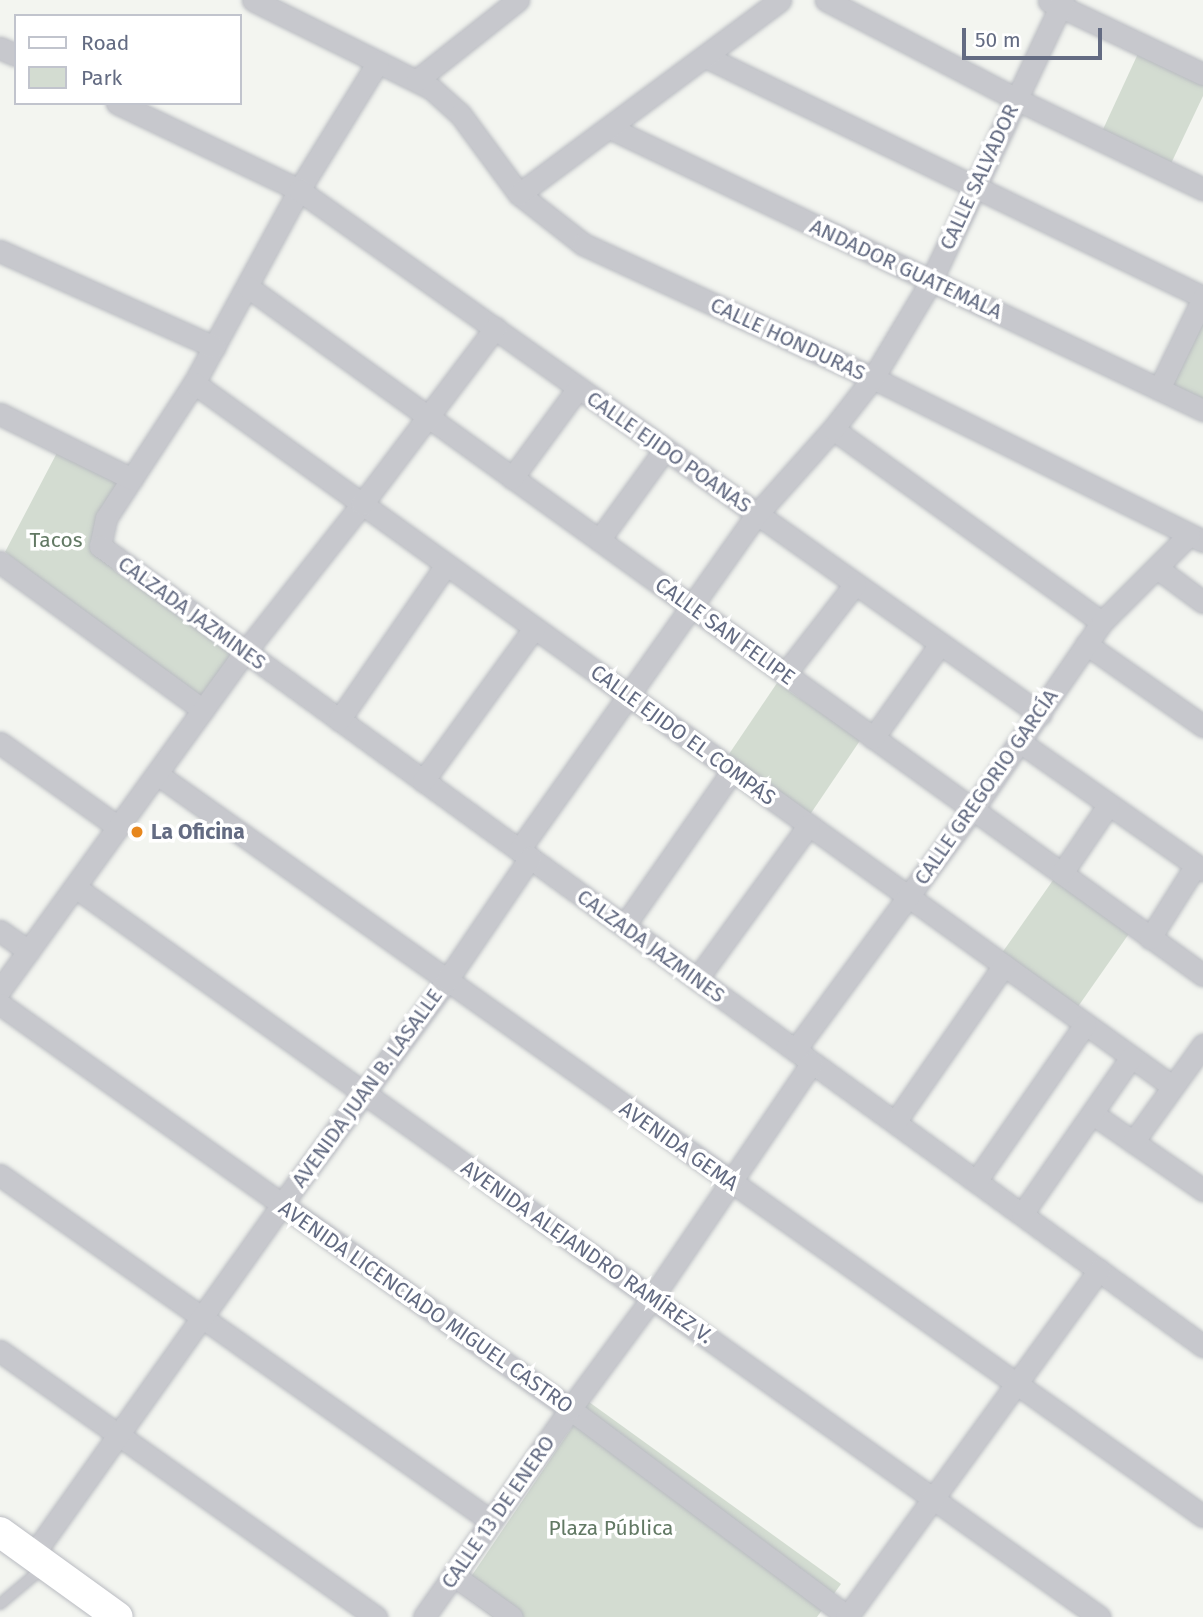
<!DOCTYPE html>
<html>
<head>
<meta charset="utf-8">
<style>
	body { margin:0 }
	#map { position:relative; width:1203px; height:1617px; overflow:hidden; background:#f3f5f0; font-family:"Fira Sans",sans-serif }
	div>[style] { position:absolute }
	.green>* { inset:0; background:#d3dcd1; transform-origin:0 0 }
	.roads { filter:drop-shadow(0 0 2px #b9bbc1) drop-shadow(0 0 2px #b9bbc1) }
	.lane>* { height:10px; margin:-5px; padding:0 5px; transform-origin:5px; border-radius:5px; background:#c7c8cd }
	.street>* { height:21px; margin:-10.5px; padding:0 10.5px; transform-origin:10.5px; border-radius:10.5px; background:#c7c8cd }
	.secondary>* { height:30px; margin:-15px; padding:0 15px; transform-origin:15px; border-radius:15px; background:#fff }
	.dots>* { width:19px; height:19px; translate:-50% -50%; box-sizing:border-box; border:4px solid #fff; border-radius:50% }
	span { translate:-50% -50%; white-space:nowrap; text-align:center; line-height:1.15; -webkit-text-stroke:7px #fff; paint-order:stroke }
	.street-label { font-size:21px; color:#636b82 }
	.park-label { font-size:21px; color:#627964 }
	.poi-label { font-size:21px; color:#636b82; font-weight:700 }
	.left { translate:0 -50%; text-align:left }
	.legend { position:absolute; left:14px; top:14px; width:228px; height:91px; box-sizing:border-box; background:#fff; border:2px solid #c1c4cd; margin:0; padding:9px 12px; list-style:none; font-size:21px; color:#636b82 }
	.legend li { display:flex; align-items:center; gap:14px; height:35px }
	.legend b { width:35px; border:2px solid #c1c4cd }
	.scale { position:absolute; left:962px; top:28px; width:140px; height:32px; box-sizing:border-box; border:4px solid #636b82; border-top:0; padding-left:9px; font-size:21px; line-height:24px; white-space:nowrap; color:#636b82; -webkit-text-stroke:5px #fff; paint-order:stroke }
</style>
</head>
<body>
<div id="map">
	<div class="green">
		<div style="clip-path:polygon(1142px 45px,1203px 74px,1203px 96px,1167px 172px,1099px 138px)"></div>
		<div style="clip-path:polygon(1203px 298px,1203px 406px,1159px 389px)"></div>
		<div style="clip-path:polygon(60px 447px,129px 481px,104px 515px,104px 560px,116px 572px,237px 655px,201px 701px,5px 552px)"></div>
		<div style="left:777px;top:683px;width:101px;height:93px;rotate:34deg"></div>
		<div style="left:1058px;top:873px;width:93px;height:99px;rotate:35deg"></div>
		<div style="clip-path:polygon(589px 1402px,841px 1584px,817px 1617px,493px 1617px,460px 1593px)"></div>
	</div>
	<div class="roads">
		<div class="lane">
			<div style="left:0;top:1604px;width:57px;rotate:-40.1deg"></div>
		</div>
		<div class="street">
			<div style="left:253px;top:0;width:200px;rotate:26.4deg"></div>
			<div style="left:432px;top:89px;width:38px;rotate:42deg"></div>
			<div style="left:460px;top:114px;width:99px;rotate:53.6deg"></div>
			<div style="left:519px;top:194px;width:81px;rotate:38deg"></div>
			<div style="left:583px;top:244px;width:319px;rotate:24.8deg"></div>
			<div style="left:873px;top:378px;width:368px;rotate:26.3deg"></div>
			<div style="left:826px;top:0;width:214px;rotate:27.5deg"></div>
			<div style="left:1016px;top:99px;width:208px;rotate:25.7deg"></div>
			<div style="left:1049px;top:1px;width:170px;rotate:25.4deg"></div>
			<div style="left:0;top:48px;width:17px;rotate:24deg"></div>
			<div style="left:706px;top:57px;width:552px;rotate:25.78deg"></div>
			<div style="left:378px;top:62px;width:150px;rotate:121.7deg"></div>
			<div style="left:299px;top:190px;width:220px;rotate:118.5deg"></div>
			<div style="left:194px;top:383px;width:161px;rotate:123.1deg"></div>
			<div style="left:106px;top:518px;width:29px;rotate:102deg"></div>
			<div style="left:100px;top:546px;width:1363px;rotate:35.95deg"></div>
			<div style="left:417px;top:80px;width:129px;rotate:-38.4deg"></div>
			<div style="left:117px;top:103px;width:202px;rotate:25.5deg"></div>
			<div style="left:299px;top:190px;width:908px;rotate:35.27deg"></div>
			<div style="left:610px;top:128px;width:657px;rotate:25.43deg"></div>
			<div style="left:519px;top:194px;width:325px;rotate:-36.6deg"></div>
			<div style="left:0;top:251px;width:235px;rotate:24.1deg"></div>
			<div style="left:248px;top:287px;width:1177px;rotate:35.77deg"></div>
			<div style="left:194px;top:383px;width:1204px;rotate:35.71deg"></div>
			<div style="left:1159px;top:389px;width:101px;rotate:-64.2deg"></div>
			<div style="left:0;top:414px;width:147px;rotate:26.2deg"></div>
			<div style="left:833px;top:429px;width:331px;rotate:35.7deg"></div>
			<div style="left:512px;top:478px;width:112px;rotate:-53.7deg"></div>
			<div style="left:599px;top:540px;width:112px;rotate:-54deg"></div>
			<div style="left:0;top:562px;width:251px;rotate:36.1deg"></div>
			<div style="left:1157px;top:568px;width:57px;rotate:36.5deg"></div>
			<div style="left:1086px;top:644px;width:143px;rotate:35deg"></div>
			<div style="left:785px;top:674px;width:114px;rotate:-52.1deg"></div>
			<div style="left:339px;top:720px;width:188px;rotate:-55.4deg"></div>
			<div style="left:873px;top:738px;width:115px;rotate:-54.5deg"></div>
			<div style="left:1020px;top:742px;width:223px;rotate:35deg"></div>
			<div style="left:0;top:743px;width:145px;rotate:35.4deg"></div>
			<div style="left:157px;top:774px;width:1282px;rotate:35.35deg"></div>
			<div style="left:423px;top:781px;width:189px;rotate:-54deg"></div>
			<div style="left:519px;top:850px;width:412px;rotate:-54.7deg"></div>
			<div style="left:757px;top:514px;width:114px;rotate:-48.2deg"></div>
			<div style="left:833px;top:429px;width:65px;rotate:-51.9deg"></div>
			<div style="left:873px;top:378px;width:113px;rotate:-59.1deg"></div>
			<div style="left:931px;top:281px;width:310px;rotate:-64.8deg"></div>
			<div style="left:1062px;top:873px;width:83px;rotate:-55.7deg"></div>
			<div style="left:75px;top:887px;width:1258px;rotate:35.48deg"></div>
			<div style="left:624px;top:926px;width:190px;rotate:-55.1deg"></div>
			<div style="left:0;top:931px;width:35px;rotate:35deg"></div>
			<div style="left:1150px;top:938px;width:86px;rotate:-57.8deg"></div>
			<div style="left:697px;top:979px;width:190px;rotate:-54deg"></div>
			<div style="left:0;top:990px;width:417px;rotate:-54.1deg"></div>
			<div style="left:245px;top:652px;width:189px;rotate:-51.7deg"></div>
			<div style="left:362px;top:504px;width:221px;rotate:-52.9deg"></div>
			<div style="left:0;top:1004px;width:699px;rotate:35.39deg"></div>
			<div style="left:570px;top:1409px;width:347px;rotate:36.8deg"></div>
			<div style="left:795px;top:1050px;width:300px;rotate:-53.6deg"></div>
			<div style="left:973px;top:809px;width:227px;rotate:-55.4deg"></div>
			<div style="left:1102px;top:622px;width:123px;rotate:-45deg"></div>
			<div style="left:1093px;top:1114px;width:134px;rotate:34.6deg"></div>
			<div style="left:895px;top:1122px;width:191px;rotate:-55.2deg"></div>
			<div style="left:1133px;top:1142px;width:120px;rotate:-54.2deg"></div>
			<div style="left:0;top:1175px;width:601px;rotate:35.17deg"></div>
			<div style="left:976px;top:1181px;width:191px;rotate:-55.2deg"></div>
			<div style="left:1022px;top:1214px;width:191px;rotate:-55.2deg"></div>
			<div style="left:0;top:1351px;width:461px;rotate:35.3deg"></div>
			<div style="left:33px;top:1555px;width:430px;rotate:-54.6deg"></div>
			<div style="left:282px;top:1204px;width:278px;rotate:-53.6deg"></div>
			<div style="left:447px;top:980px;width:148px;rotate:-55.8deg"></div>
			<div style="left:453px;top:1575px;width:72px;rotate:35.4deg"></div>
			<div style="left:424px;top:1617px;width:254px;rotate:-54.9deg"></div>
			<div style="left:570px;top:1409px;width:138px;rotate:-53.5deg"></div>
			<div style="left:652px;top:1298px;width:284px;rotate:-55.8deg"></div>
			<div style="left:847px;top:1617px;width:429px;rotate:-54deg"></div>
		</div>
		<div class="secondary">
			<div style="left:0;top:1532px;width:145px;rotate:35.8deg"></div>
		</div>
	</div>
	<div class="dots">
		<div style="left:137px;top:832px;background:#e7871e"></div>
	</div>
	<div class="street-label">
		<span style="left:979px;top:177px;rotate:-65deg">CALLE SALVADOR</span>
		<span style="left:906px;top:269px;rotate:25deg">ANDADOR GUATEMALA</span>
		<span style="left:788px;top:339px;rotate:25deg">CALLE HONDURAS</span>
		<span style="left:669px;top:452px;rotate:35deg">CALLE EJIDO POANAS</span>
		<span style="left:192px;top:613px;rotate:36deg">CALZADA JAZMINES</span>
		<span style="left:725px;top:631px;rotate:36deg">CALLE SAN FELIPE</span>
		<span style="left:683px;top:735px;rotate:36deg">CALLE EJIDO EL COMPÁS</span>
		<span style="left:986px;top:787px;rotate:-55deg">CALLE GREGORIO GARCÍA</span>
		<span style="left:651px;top:946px;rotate:36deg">CALZADA JAZMINES</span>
		<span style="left:367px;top:1088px;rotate:-54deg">AVENIDA JUAN B. LASALLE</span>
		<span style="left:679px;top:1146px;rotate:35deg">AVENIDA GEMA</span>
		<span style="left:587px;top:1252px;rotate:35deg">AVENIDA ALEJANDRO RAMÍREZ V.</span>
		<span style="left:426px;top:1307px;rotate:35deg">AVENIDA LICENCIADO MIGUEL CASTRO</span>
		<span style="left:498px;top:1512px;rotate:-55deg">CALLE 13 DE ENERO</span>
	</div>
	<div class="park-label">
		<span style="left:56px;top:540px">Tacos</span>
		<span style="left:611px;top:1528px">Plaza Pública</span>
	</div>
	<div class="poi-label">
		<span class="left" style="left:151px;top:832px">La Oficina</span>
	</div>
	<ul class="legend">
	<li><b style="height:9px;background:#fff"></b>Road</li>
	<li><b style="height:19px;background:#d3dcd1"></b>Park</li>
	</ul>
	<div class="scale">50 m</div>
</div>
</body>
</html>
